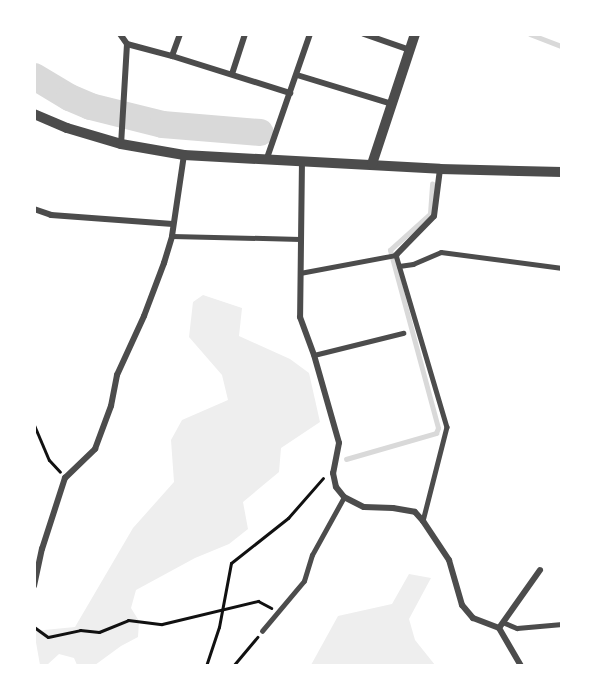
<!DOCTYPE html>
<html>
<head>
<meta charset="utf-8">
<style>
	body { margin:0 }
	#map { position:relative; width:596px; height:700px; overflow:hidden; background:#fff; font-family:"PT Sans",sans-serif }
	div>[style] { position:absolute }
	.green>* { inset:0; background:#eee }
	.stream>* { height:4.5px; margin:-2.25px; padding:0 2.25px; transform-origin:2.25px; border-radius:2.25px; background:#d9d9d9 }
	.river>* { height:27px; margin:-13.5px; padding:0 13.5px; transform-origin:13.5px; border-radius:13.5px; background:#d9d9d9 }
	.path>* { height:3px; margin:-1.5px; padding:0 1.5px; transform-origin:1.5px; border-radius:1.5px; background:#111 }
	.service>* { height:4.5px; margin:-2.25px; padding:0 2.25px; transform-origin:2.25px; border-radius:2.25px; background:#4c4c4c }
	.minor>* { height:6px; margin:-3px; padding:0 3px; transform-origin:3px; border-radius:3px; background:#4c4c4c }
	.tertiary>* { height:10px; margin:-5px; padding:0 5px; transform-origin:5px; border-radius:5px; background:#4c4c4c }
	span { translate:-50% -50%; white-space:nowrap; text-align:center; line-height:1.15; -webkit-text-stroke:5px #fff; paint-order:stroke }
	.frame { position:absolute; inset:0; border:36px solid #fff; pointer-events:none }
</style>
</head>
<body>
<div id="map">
	<div class="green">
		<div style="clip-path:polygon(203px 295px,242px 308px,239px 336px,290px 359px,309px 373px,320px 422px,281px 448px,279px 472px,243px 502px,248px 529px,229px 544px,195px 558px,136px 590px,131px 608px,139px 621px,138px 637px,121px 646px,95px 665px,77px 665px,74px 658px,59px 654px,47px 665px,40px 665px,34px 631px,75px 627px,133px 528px,174px 482px,171px 440px,182px 420px,228px 400px,222px 375px,189px 337px,193px 302px)"></div>
		<div style="clip-path:polygon(409px 574px,431px 578px,409px 619px,415px 640px,435px 665px,311px 665px,338px 616px,392px 604px)"></div>
	</div>
	<div class="stream">
		<div style="left:530px;top:34px;width:34px;rotate:21deg"></div>
		<div style="left:346px;top:459px;width:94px;rotate:-16.1deg"></div>
		<div style="left:436px;top:433px;width:5px;rotate:-68deg"></div>
		<div style="left:438px;top:428px;width:184px;rotate:-105.1deg"></div>
		<div style="left:390px;top:250px;width:54px;rotate:-42deg"></div>
		<div style="left:430px;top:214px;width:30px;rotate:-86deg"></div>
	</div>
	<div class="river">
		<div style="left:34px;top:76px;width:41px;rotate:31deg"></div>
		<div style="left:69px;top:97px;width:23px;rotate:23deg"></div>
		<div style="left:90px;top:106px;width:74px;rotate:14deg"></div>
		<div style="left:162px;top:124px;width:98px;rotate:4.7deg"></div>
	</div>
	<div class="path">
		<div style="left:34px;top:425px;width:38px;rotate:67deg"></div>
		<div style="left:49px;top:460px;width:16px;rotate:47deg"></div>
		<div style="left:34px;top:627px;width:17px;rotate:36deg"></div>
		<div style="left:48px;top:637px;width:33px;rotate:-12deg"></div>
		<div style="left:80px;top:630px;width:19px;rotate:6deg"></div>
		<div style="left:99px;top:632px;width:31px;rotate:-22deg"></div>
		<div style="left:128px;top:620px;width:34px;rotate:7deg"></div>
		<div style="left:162px;top:624px;width:99px;rotate:-13.5deg"></div>
		<div style="left:258px;top:601px;width:15px;rotate:28deg"></div>
		<div style="left:206px;top:666px;width:41px;rotate:-71.6deg"></div>
		<div style="left:219px;top:627px;width:65px;rotate:-79.4deg"></div>
		<div style="left:231px;top:563px;width:73px;rotate:-38.3deg"></div>
		<div style="left:288px;top:518px;width:53px;rotate:-48.8deg"></div>
		<div style="left:233px;top:666px;width:38px;rotate:-50deg"></div>
	</div>
	<div class="service">
		<div style="left:172px;top:236px;width:128px;rotate:1.3deg"></div>
		<div style="left:399px;top:266px;width:14px;rotate:-8deg"></div>
		<div style="left:413px;top:264px;width:30px;rotate:-23deg"></div>
		<div style="left:441px;top:252px;width:122px;rotate:7.5deg"></div>
		<div style="left:300px;top:273px;width:98px;rotate:-10.6deg"></div>
		<div style="left:396px;top:255px;width:179px;rotate:73.5deg"></div>
		<div style="left:447px;top:427px;width:97px;rotate:104.3deg"></div>
		<div style="left:314px;top:355px;width:92px;rotate:-13.9deg"></div>
		<div style="left:505px;top:623px;width:13px;rotate:23deg"></div>
		<div style="left:517px;top:628px;width:45px;rotate:-5.1deg"></div>
		<div style="left:262px;top:631px;width:65px;rotate:-50deg"></div>
		<div style="left:304px;top:581px;width:27px;rotate:-73deg"></div>
		<div style="left:312px;top:555px;width:66px;rotate:-61.1deg"></div>
	</div>
	<div class="minor">
		<div style="left:120px;top:34px;width:12px;rotate:55deg"></div>
		<div style="left:127px;top:44px;width:100px;rotate:93.4deg"></div>
		<div style="left:180px;top:34px;width:23px;rotate:110deg"></div>
		<div style="left:172px;top:56px;width:124px;rotate:17.4deg"></div>
		<div style="left:364px;top:34px;width:49px;rotate:19.2deg"></div>
		<div style="left:127px;top:44px;width:47px;rotate:14.9deg"></div>
		<div style="left:232px;top:74px;width:42px;rotate:-72deg"></div>
		<div style="left:297px;top:75px;width:99px;rotate:17deg"></div>
		<div style="left:267px;top:158px;width:131px;rotate:-70.9deg"></div>
		<div style="left:302px;top:160px;width:157px;rotate:90.7deg"></div>
		<div style="left:300px;top:317px;width:40px;rotate:69.8deg"></div>
		<div style="left:314px;top:355px;width:91px;rotate:74.1deg"></div>
		<div style="left:339px;top:443px;width:31px;rotate:101deg"></div>
		<div style="left:333px;top:473px;width:14px;rotate:78deg"></div>
		<div style="left:336px;top:487px;width:13px;rotate:51deg"></div>
		<div style="left:344px;top:497px;width:22px;rotate:27deg"></div>
		<div style="left:364px;top:507px;width:29px;rotate:2deg"></div>
		<div style="left:393px;top:508px;width:22px;rotate:10deg"></div>
		<div style="left:415px;top:512px;width:12px;rotate:48deg"></div>
		<div style="left:423px;top:521px;width:47px;rotate:56.3deg"></div>
		<div style="left:449px;top:560px;width:47px;rotate:73.9deg"></div>
		<div style="left:462px;top:605px;width:17px;rotate:50deg"></div>
		<div style="left:473px;top:618px;width:28px;rotate:21deg"></div>
		<div style="left:499px;top:628px;width:44px;rotate:59.9deg"></div>
		<div style="left:34px;top:209px;width:18px;rotate:19deg"></div>
		<div style="left:51px;top:215px;width:122px;rotate:4.2deg"></div>
		<div style="left:396px;top:255px;width:54px;rotate:-45.7deg"></div>
		<div style="left:434px;top:216px;width:47px;rotate:-82.7deg"></div>
		<div style="left:34px;top:586px;width:38px;rotate:-78deg"></div>
		<div style="left:42px;top:549px;width:75px;rotate:-72.1deg"></div>
		<div style="left:65px;top:478px;width:42px;rotate:-44deg"></div>
		<div style="left:95px;top:449px;width:46px;rotate:-69.6deg"></div>
		<div style="left:111px;top:406px;width:32px;rotate:-79deg"></div>
		<div style="left:117px;top:375px;width:65px;rotate:-65.4deg"></div>
		<div style="left:144px;top:316px;width:57px;rotate:-69.3deg"></div>
		<div style="left:164px;top:263px;width:28px;rotate:-73deg"></div>
		<div style="left:172px;top:236px;width:82px;rotate:-81.6deg"></div>
		<div style="left:499px;top:628px;width:71px;rotate:-54.7deg"></div>
	</div>
	<div class="tertiary">
		<div style="left:34px;top:114px;width:36px;rotate:23deg"></div>
		<div style="left:67px;top:128px;width:56px;rotate:16.5deg"></div>
		<div style="left:121px;top:144px;width:64px;rotate:9.9deg"></div>
		<div style="left:184px;top:155px;width:256px;rotate:3.1deg"></div>
		<div style="left:440px;top:169px;width:122px;rotate:1.4deg"></div>
		<div style="left:372px;top:164px;width:137px;rotate:-71.7deg"></div>
	</div>
	<div class="frame"></div>
</div>
</body>
</html>
